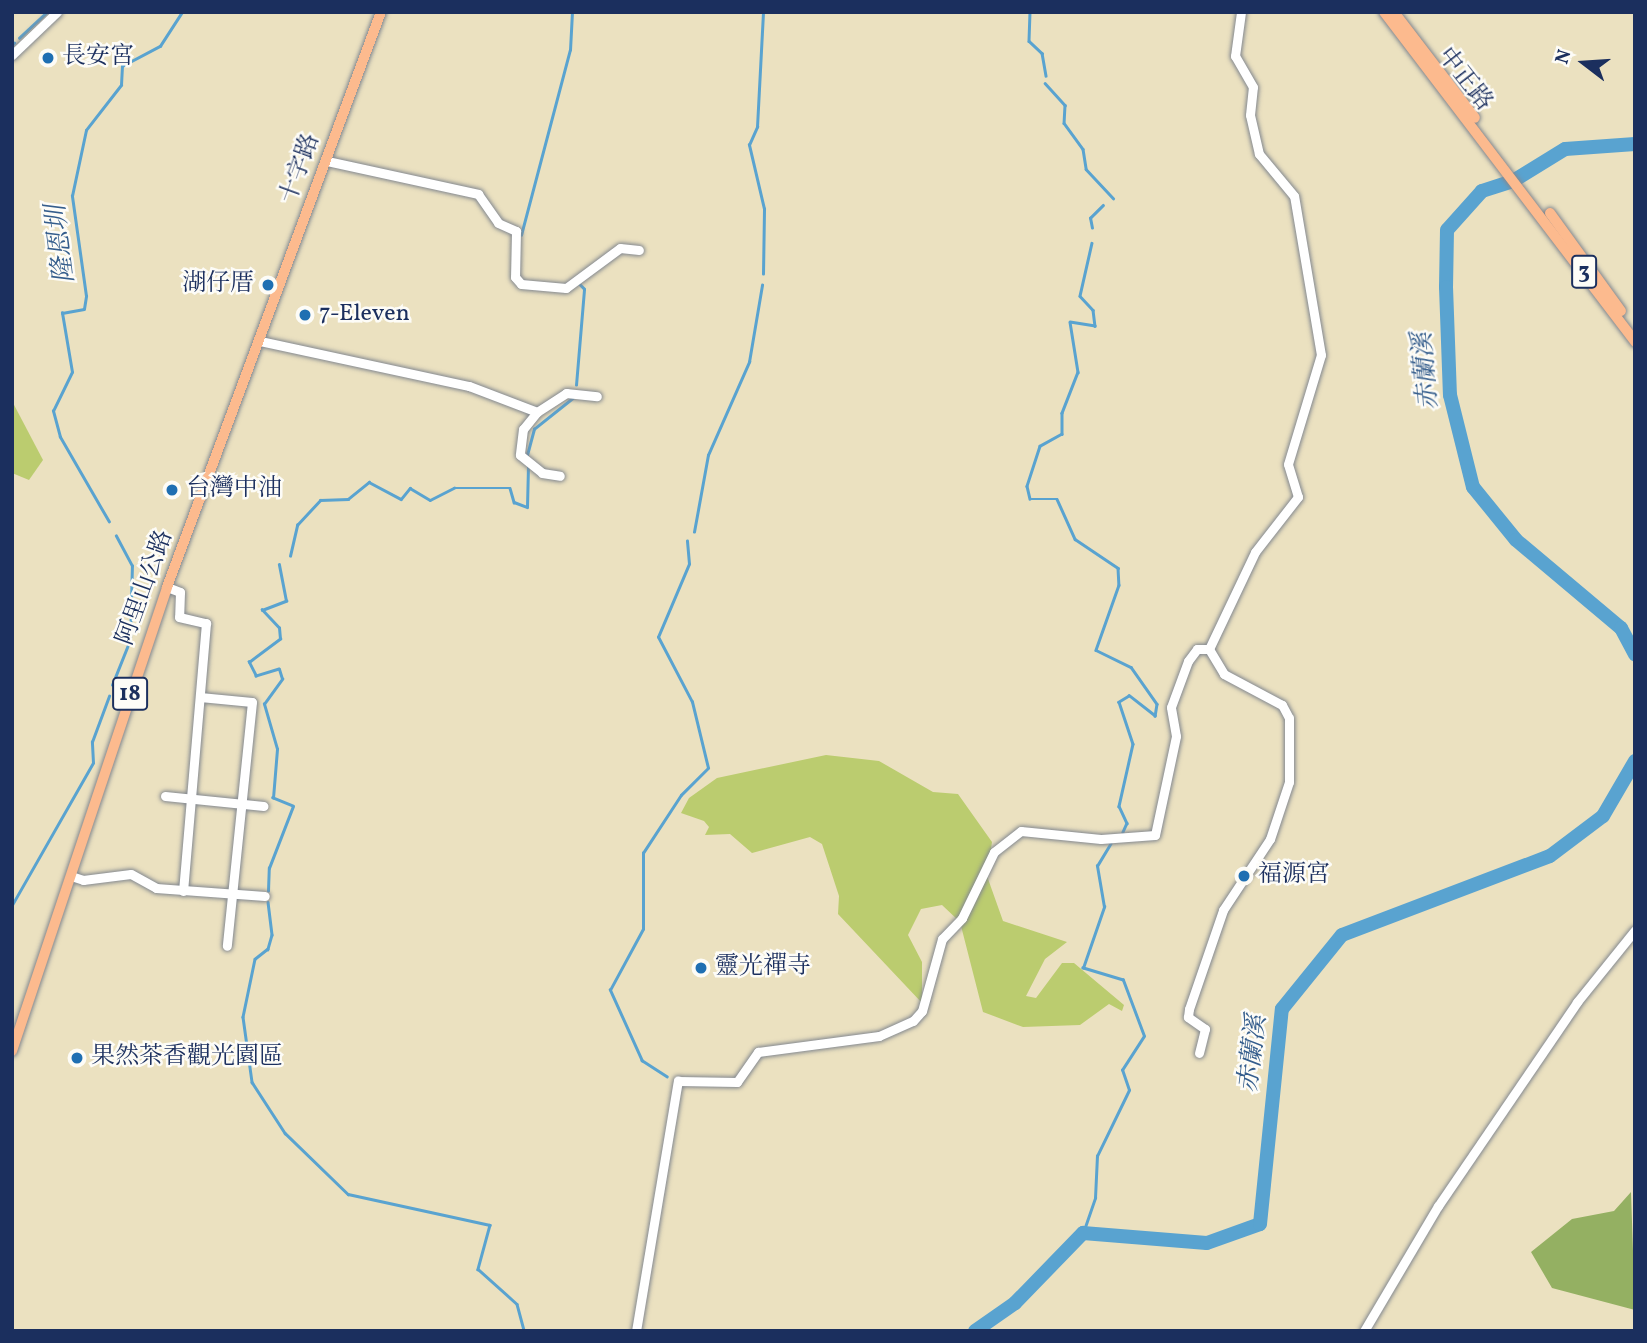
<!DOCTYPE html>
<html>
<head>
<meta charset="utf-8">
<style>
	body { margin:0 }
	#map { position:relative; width:1647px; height:1343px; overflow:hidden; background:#ebe1c0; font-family:Vollkorn,"Noto Serif TC",serif }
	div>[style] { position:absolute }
	.green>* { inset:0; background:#bbcc6f }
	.forest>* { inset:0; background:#94b062 }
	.stream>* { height:2.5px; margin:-1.25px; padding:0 1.25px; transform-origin:1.25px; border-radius:1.25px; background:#59a3d0 }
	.river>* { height:14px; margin:-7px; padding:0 7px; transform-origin:7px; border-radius:7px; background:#59a3d0 }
	.roads { filter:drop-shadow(0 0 2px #83888f) drop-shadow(0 0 2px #83888f) }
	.minor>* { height:9px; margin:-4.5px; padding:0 4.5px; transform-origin:4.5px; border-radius:4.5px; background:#fff }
	.major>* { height:10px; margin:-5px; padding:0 5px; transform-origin:5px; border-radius:5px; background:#fcba8e }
	.dots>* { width:19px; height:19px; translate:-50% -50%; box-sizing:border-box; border:4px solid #fdfcf7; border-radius:50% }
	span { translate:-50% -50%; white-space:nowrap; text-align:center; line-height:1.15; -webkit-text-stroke:5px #fdfcf7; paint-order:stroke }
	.shield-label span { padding:2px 5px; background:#fdfcf7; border:2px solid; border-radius:5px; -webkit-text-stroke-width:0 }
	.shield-label { font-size:23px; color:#1b2f5e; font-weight:700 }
	.poi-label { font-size:24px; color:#1b2f5e }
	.left { translate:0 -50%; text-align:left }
	.right { translate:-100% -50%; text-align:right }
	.street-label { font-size:24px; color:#1b2f5e }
	.water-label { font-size:26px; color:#345d8c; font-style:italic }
	.frame { position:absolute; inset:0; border:14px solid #1b2f5e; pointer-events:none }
	.north { position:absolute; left:1549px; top:28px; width:70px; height:70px; -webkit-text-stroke:5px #fdfcf7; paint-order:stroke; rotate:287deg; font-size:19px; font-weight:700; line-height:28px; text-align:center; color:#1b2f5e }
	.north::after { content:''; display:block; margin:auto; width:24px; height:32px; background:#1b2f5e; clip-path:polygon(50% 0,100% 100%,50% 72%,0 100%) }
</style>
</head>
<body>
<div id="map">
	<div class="green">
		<div style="clip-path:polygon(12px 401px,43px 460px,29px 480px,12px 473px)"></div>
		<div style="clip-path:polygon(826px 755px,879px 761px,933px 792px,958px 794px,992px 842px,987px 876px,1003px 921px,1067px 942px,1045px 959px,1026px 996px,1036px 998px,1062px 963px,1074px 963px,1124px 1005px,1122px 1011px,1109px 1004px,1080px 1025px,1023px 1027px,983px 1012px,960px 922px,942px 905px,921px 909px,908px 935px,922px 962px,922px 1003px,838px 914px,839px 896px,822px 844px,810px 837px,752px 853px,730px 834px,705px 835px,709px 827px,704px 821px,681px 813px,689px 798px,717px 778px)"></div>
	</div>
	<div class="forest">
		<div style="clip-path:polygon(1631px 1192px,1635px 1310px,1552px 1288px,1531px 1252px,1572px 1219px,1614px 1211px)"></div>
	</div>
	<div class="stream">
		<div style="left:1030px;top:12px;width:29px;rotate:92deg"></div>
		<div style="left:1029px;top:41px;width:18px;rotate:43deg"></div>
		<div style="left:1042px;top:53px;width:23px;rotate:80deg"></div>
		<div style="left:19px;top:38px;width:38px;rotate:-43deg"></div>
		<div style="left:12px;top:45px;width:3px;rotate:-45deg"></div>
		<div style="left:1045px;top:83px;width:30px;rotate:48deg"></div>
		<div style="left:1065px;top:105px;width:18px;rotate:93deg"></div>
		<div style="left:1064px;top:123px;width:32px;rotate:54deg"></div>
		<div style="left:1083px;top:149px;width:20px;rotate:81deg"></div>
		<div style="left:1086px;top:169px;width:40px;rotate:47deg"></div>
		<div style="left:1092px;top:228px;width:10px;rotate:-101deg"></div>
		<div style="left:1090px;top:218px;width:18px;rotate:-45deg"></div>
		<div style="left:521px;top:235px;width:191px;rotate:-75.2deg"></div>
		<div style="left:570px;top:50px;width:38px;rotate:-87deg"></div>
		<div style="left:1092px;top:243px;width:54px;rotate:102.8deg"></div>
		<div style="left:1080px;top:296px;width:19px;rotate:47deg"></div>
		<div style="left:1093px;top:310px;width:16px;rotate:83deg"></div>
		<div style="left:1095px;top:326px;width:25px;rotate:-171deg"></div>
		<div style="left:1070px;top:322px;width:51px;rotate:80.9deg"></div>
		<div style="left:1078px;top:372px;width:44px;rotate:111.3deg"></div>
		<div style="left:1062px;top:413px;width:21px;rotate:90deg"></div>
		<div style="left:1062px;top:434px;width:25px;rotate:151deg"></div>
		<div style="left:1040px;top:446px;width:42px;rotate:108deg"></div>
		<div style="left:1027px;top:486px;width:13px;rotate:77deg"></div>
		<div style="left:1030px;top:499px;width:27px"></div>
		<div style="left:1057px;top:499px;width:44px;rotate:65.8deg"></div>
		<div style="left:1075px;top:539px;width:52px;rotate:34deg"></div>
		<div style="left:1118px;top:568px;width:17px;rotate:87deg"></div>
		<div style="left:1119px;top:585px;width:69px;rotate:109.5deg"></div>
		<div style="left:1096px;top:650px;width:39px;rotate:26deg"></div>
		<div style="left:1131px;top:667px;width:45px;rotate:54.9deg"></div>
		<div style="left:1157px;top:704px;width:12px;rotate:99deg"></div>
		<div style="left:1155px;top:716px;width:33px;rotate:-142deg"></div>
		<div style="left:1129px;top:696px;width:12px;rotate:149deg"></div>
		<div style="left:1119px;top:702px;width:44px;rotate:71.6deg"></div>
		<div style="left:1133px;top:744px;width:64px;rotate:102.7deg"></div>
		<div style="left:1119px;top:806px;width:19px;rotate:65deg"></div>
		<div style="left:1127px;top:823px;width:10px;rotate:114deg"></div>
		<div style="left:763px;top:274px;width:65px;rotate:-89.1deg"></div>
		<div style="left:764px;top:209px;width:66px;rotate:-103.2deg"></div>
		<div style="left:749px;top:145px;width:20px;rotate:-66deg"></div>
		<div style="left:757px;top:127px;width:115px;rotate:-87deg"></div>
		<div style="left:576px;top:385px;width:96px;rotate:-85.2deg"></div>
		<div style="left:584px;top:289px;width:8px;rotate:-135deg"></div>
		<div style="left:527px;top:455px;width:27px;rotate:-75deg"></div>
		<div style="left:534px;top:429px;width:51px;rotate:-38.7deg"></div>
		<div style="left:109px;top:522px;width:98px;rotate:-120deg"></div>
		<div style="left:60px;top:437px;width:27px;rotate:-105deg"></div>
		<div style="left:53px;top:411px;width:43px;rotate:-64deg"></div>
		<div style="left:72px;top:372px;width:60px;rotate:-99.6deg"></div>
		<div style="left:62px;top:313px;width:22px;rotate:-10deg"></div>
		<div style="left:84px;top:309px;width:13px;rotate:-81deg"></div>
		<div style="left:86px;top:296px;width:101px;rotate:-98deg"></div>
		<div style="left:72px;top:196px;width:67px;rotate:-78deg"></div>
		<div style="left:86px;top:130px;width:57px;rotate:-52.1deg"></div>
		<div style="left:121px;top:85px;width:19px;rotate:-87deg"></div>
		<div style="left:122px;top:66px;width:43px;rotate:-27.8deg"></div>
		<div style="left:160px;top:46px;width:40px;rotate:-57.1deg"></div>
		<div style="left:694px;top:532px;width:78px;rotate:-79.7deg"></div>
		<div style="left:708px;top:455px;width:102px;rotate:-66.2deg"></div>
		<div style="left:749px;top:362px;width:78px;rotate:-80.4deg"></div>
		<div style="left:290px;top:556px;width:32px;rotate:-77deg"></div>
		<div style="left:297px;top:525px;width:34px;rotate:-47deg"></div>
		<div style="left:320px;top:500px;width:28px;rotate:-2deg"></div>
		<div style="left:348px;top:499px;width:27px;rotate:-39deg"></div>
		<div style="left:369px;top:482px;width:36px;rotate:28deg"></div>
		<div style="left:401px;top:499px;width:14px;rotate:-51deg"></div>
		<div style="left:410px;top:488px;width:23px;rotate:31deg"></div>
		<div style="left:430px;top:500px;width:27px;rotate:-27deg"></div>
		<div style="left:454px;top:488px;width:56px"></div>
		<div style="left:510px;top:488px;width:15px;rotate:74deg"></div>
		<div style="left:514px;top:502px;width:14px;rotate:21deg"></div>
		<div style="left:527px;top:507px;width:40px;rotate:-88.6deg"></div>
		<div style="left:112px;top:685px;width:48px;rotate:-68.2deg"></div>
		<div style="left:130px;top:640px;width:74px;rotate:-88.5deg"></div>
		<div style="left:132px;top:566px;width:34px;rotate:-118deg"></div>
		<div style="left:268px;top:891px;width:23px;rotate:-88deg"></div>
		<div style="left:269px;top:868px;width:66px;rotate:-68.8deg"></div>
		<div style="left:293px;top:806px;width:22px;rotate:-158deg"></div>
		<div style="left:273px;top:798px;width:49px;rotate:-85.3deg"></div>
		<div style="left:277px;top:749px;width:47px;rotate:-106.1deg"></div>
		<div style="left:264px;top:704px;width:31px;rotate:-54deg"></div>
		<div style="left:282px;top:679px;width:10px;rotate:-107deg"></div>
		<div style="left:279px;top:669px;width:24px;rotate:163deg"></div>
		<div style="left:256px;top:676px;width:16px;rotate:-117deg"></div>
		<div style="left:249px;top:662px;width:39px;rotate:-37deg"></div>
		<div style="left:280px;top:639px;width:11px;rotate:-95deg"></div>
		<div style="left:279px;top:628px;width:25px;rotate:-133deg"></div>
		<div style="left:262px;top:610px;width:26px;rotate:-21deg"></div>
		<div style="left:286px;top:601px;width:37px;rotate:-101deg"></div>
		<div style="left:268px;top:902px;width:33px;rotate:83deg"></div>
		<div style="left:272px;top:935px;width:15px;rotate:106deg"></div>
		<div style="left:268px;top:949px;width:16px;rotate:142deg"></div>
		<div style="left:255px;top:959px;width:59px;rotate:101.7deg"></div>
		<div style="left:243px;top:1017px;width:66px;rotate:82.1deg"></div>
		<div style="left:252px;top:1082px;width:61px;rotate:57.1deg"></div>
		<div style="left:285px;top:1133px;width:88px;rotate:44.1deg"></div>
		<div style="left:348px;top:1194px;width:145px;rotate:12.3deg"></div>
		<div style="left:490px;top:1225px;width:46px;rotate:105.3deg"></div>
		<div style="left:478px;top:1269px;width:52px;rotate:41.9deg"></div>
		<div style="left:517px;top:1304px;width:28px;rotate:75deg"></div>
		<div style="left:12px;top:905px;width:163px;rotate:-60.3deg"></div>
		<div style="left:93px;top:763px;width:21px;rotate:-93deg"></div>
		<div style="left:92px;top:742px;width:49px;rotate:-69.7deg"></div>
		<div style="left:667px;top:1077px;width:30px;rotate:-147deg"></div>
		<div style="left:642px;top:1061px;width:78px;rotate:-114.3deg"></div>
		<div style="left:610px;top:990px;width:69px;rotate:-61.6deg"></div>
		<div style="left:643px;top:929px;width:76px;rotate:-90deg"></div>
		<div style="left:643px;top:853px;width:69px;rotate:-56.8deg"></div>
		<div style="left:681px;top:795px;width:38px;rotate:-45deg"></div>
		<div style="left:708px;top:768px;width:68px;rotate:-103.6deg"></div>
		<div style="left:692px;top:702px;width:73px;rotate:-117.6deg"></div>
		<div style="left:658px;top:637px;width:79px;rotate:-67deg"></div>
		<div style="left:689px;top:564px;width:23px;rotate:-95deg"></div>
		<div style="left:1083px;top:1233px;width:37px;rotate:-71deg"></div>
		<div style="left:1095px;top:1198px;width:42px;rotate:-87.3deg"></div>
		<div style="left:1097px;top:1156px;width:73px;rotate:-64.1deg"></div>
		<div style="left:1129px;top:1090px;width:21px;rotate:-109deg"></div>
		<div style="left:1122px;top:1070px;width:40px;rotate:-57.1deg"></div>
		<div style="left:1144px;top:1036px;width:60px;rotate:-110.6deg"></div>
		<div style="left:1123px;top:980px;width:42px;rotate:-163.3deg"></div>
		<div style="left:1083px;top:968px;width:65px;rotate:-71deg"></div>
		<div style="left:1104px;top:907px;width:42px;rotate:-99.7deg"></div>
		<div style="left:1097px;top:866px;width:26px;rotate:-59deg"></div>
		<div style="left:554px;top:1331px;width:37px"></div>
	</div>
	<div class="river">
		<div style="left:1635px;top:144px;width:70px;rotate:175.9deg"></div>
		<div style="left:1565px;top:149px;width:61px;rotate:148.4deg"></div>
		<div style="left:1513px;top:181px;width:33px;rotate:162deg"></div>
		<div style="left:1482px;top:191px;width:52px;rotate:131.9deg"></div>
		<div style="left:1447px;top:230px;width:57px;rotate:91deg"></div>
		<div style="left:1446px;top:287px;width:108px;rotate:87.9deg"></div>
		<div style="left:1450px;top:395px;width:95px;rotate:76deg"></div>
		<div style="left:1473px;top:487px;width:68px;rotate:50.9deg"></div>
		<div style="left:1516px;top:540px;width:137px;rotate:40deg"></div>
		<div style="left:1621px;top:628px;width:30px;rotate:62deg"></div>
		<div style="left:975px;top:1331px;width:49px;rotate:-35deg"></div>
		<div style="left:1015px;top:1303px;width:98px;rotate:-45.8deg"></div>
		<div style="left:1083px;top:1233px;width:124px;rotate:4.6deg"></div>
		<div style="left:1207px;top:1243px;width:56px;rotate:-19.7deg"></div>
		<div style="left:1260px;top:1224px;width:216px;rotate:-84.2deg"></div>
		<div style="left:1282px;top:1009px;width:95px;rotate:-51deg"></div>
		<div style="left:1342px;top:935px;width:222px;rotate:-20.8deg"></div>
		<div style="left:1550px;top:856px;width:66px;rotate:-37deg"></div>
		<div style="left:1603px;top:816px;width:64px;rotate:-59.8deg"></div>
	</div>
	<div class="roads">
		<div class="minor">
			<div style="left:12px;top:55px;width:62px;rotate:-43.7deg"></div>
			<div style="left:327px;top:161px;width:155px;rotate:12.3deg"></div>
			<div style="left:478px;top:194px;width:35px;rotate:55deg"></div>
			<div style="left:498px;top:223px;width:20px;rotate:24deg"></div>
			<div style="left:516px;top:231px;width:46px;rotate:91.2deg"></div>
			<div style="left:515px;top:277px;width:9px;rotate:49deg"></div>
			<div style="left:521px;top:284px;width:45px;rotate:5.1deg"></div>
			<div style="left:566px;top:288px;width:67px;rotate:-36.5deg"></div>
			<div style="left:620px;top:248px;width:19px;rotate:6deg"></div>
			<div style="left:260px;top:341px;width:214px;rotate:12.2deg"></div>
			<div style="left:469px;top:386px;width:73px;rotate:20.9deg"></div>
			<div style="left:537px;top:412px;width:22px;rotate:129deg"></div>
			<div style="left:523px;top:429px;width:26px;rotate:97deg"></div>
			<div style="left:520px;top:455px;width:28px;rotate:39deg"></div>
			<div style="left:542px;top:473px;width:18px;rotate:9deg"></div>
			<div style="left:537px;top:412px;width:35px;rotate:-33deg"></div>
			<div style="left:566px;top:393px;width:31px;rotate:6deg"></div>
			<div style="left:167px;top:587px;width:14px;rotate:21deg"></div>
			<div style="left:180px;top:592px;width:25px;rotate:92deg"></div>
			<div style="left:179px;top:617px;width:28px;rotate:13deg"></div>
			<div style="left:206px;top:623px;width:269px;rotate:94.9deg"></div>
			<div style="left:200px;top:697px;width:52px;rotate:5.5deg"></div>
			<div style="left:252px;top:702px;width:245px;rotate:95.9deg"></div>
			<div style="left:165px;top:796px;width:99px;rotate:5.8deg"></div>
			<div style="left:71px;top:876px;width:13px;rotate:18deg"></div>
			<div style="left:83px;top:880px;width:48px;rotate:-7.1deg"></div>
			<div style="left:131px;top:874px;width:29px;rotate:29deg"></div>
			<div style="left:156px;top:888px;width:109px;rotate:4.2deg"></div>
			<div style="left:1199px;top:1053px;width:25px;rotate:-76deg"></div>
			<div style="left:1205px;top:1029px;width:21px;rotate:-145deg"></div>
			<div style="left:1188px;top:1017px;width:8px;rotate:-83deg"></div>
			<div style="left:1189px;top:1009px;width:105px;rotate:-71deg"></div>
			<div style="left:1223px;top:910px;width:85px;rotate:-56.5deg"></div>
			<div style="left:1270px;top:839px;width:60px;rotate:-71.6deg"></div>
			<div style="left:1289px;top:782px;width:64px;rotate:-90deg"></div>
			<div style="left:1289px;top:718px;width:15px;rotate:-118deg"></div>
			<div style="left:1282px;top:705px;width:66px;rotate:-151.9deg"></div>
			<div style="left:1224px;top:674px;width:29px;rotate:-121deg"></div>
			<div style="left:636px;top:1331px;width:254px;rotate:-80.5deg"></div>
			<div style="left:678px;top:1081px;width:59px;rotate:1deg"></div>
			<div style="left:737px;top:1082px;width:37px;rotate:-55deg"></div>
			<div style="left:758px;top:1052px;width:122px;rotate:-7.5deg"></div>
			<div style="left:879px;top:1036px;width:37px;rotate:-24deg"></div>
			<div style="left:913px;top:1021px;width:13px;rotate:-48deg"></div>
			<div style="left:922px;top:1011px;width:75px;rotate:-74.5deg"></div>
			<div style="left:942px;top:939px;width:29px;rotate:-46deg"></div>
			<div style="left:962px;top:918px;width:73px;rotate:-64.1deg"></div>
			<div style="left:994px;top:852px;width:34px;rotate:-38deg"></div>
			<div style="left:1021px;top:831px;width:80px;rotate:5.7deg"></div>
			<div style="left:1101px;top:839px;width:54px;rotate:-4.2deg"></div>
			<div style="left:1155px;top:835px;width:101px;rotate:-78deg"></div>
			<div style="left:1176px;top:736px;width:29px;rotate:-100deg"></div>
			<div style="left:1171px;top:707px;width:49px;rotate:-69.7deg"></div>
			<div style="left:1188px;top:661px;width:15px;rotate:-53deg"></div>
			<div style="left:1197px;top:649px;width:12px"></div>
			<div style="left:1209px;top:649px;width:107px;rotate:-64.6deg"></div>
			<div style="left:1255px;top:552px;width:70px;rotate:-52deg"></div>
			<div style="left:1298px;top:497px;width:34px;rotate:-107deg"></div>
			<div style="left:1288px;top:464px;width:114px;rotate:-73.2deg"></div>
			<div style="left:1321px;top:355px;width:161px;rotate:-99.6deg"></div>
			<div style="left:1294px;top:196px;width:55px;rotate:-129.8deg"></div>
			<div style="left:1259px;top:154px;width:40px;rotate:-103deg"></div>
			<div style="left:1250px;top:115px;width:28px;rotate:-84deg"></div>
			<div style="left:1253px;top:87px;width:36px;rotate:-120deg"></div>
			<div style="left:1235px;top:56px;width:44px;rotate:-82.2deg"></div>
			<div style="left:1364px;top:1331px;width:145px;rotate:-59.4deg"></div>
			<div style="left:1438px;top:1206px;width:247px;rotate:-55.7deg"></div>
			<div style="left:1577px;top:1002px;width:92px;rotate:-51.1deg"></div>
		</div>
		<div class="major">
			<div style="left:1384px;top:12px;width:415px;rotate:52.7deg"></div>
			<div style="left:1394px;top:12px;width:133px;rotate:52.6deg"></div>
			<div style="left:1550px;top:213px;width:121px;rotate:54.1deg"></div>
			<div style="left:12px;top:1051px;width:489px;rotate:-71.5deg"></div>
			<div style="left:167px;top:587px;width:614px;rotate:-69.59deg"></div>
		</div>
	</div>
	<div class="dots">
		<div style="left:48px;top:58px;background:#1f6fb2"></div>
		<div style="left:268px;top:285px;background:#1f6fb2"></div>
		<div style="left:305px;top:315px;background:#1f6fb2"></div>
		<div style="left:172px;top:490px;background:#1f6fb2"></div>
		<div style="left:1244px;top:876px;background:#1f6fb2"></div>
		<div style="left:701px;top:968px;background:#1f6fb2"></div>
		<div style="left:77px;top:1058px;background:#1f6fb2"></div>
	</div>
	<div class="shield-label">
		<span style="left:1584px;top:272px">3</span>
		<span style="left:130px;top:694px">18</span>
	</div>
	<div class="poi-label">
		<span class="left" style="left:62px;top:58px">長安宮</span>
		<span class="right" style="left:254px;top:285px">湖仔厝</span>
		<span class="left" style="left:319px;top:315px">7-Eleven</span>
		<span class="left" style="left:186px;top:490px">台灣中油</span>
		<span class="left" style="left:1258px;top:876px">福源宮</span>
		<span class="left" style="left:715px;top:968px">靈光禪寺</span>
		<span class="left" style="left:91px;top:1058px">果然茶香觀光園區</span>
	</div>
	<div class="street-label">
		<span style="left:1464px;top:80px;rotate:52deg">中正路</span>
		<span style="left:301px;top:169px;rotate:-70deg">十字路</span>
		<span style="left:146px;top:588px;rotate:-70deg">阿里山公路</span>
	</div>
	<div class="water-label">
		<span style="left:62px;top:244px;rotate:-97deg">隆恩圳</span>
		<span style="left:1427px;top:371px;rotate:-95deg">赤蘭溪</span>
		<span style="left:1254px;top:1054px;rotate:-83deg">赤蘭溪</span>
	</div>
	<div class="frame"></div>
	<div class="north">N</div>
</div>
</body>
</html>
